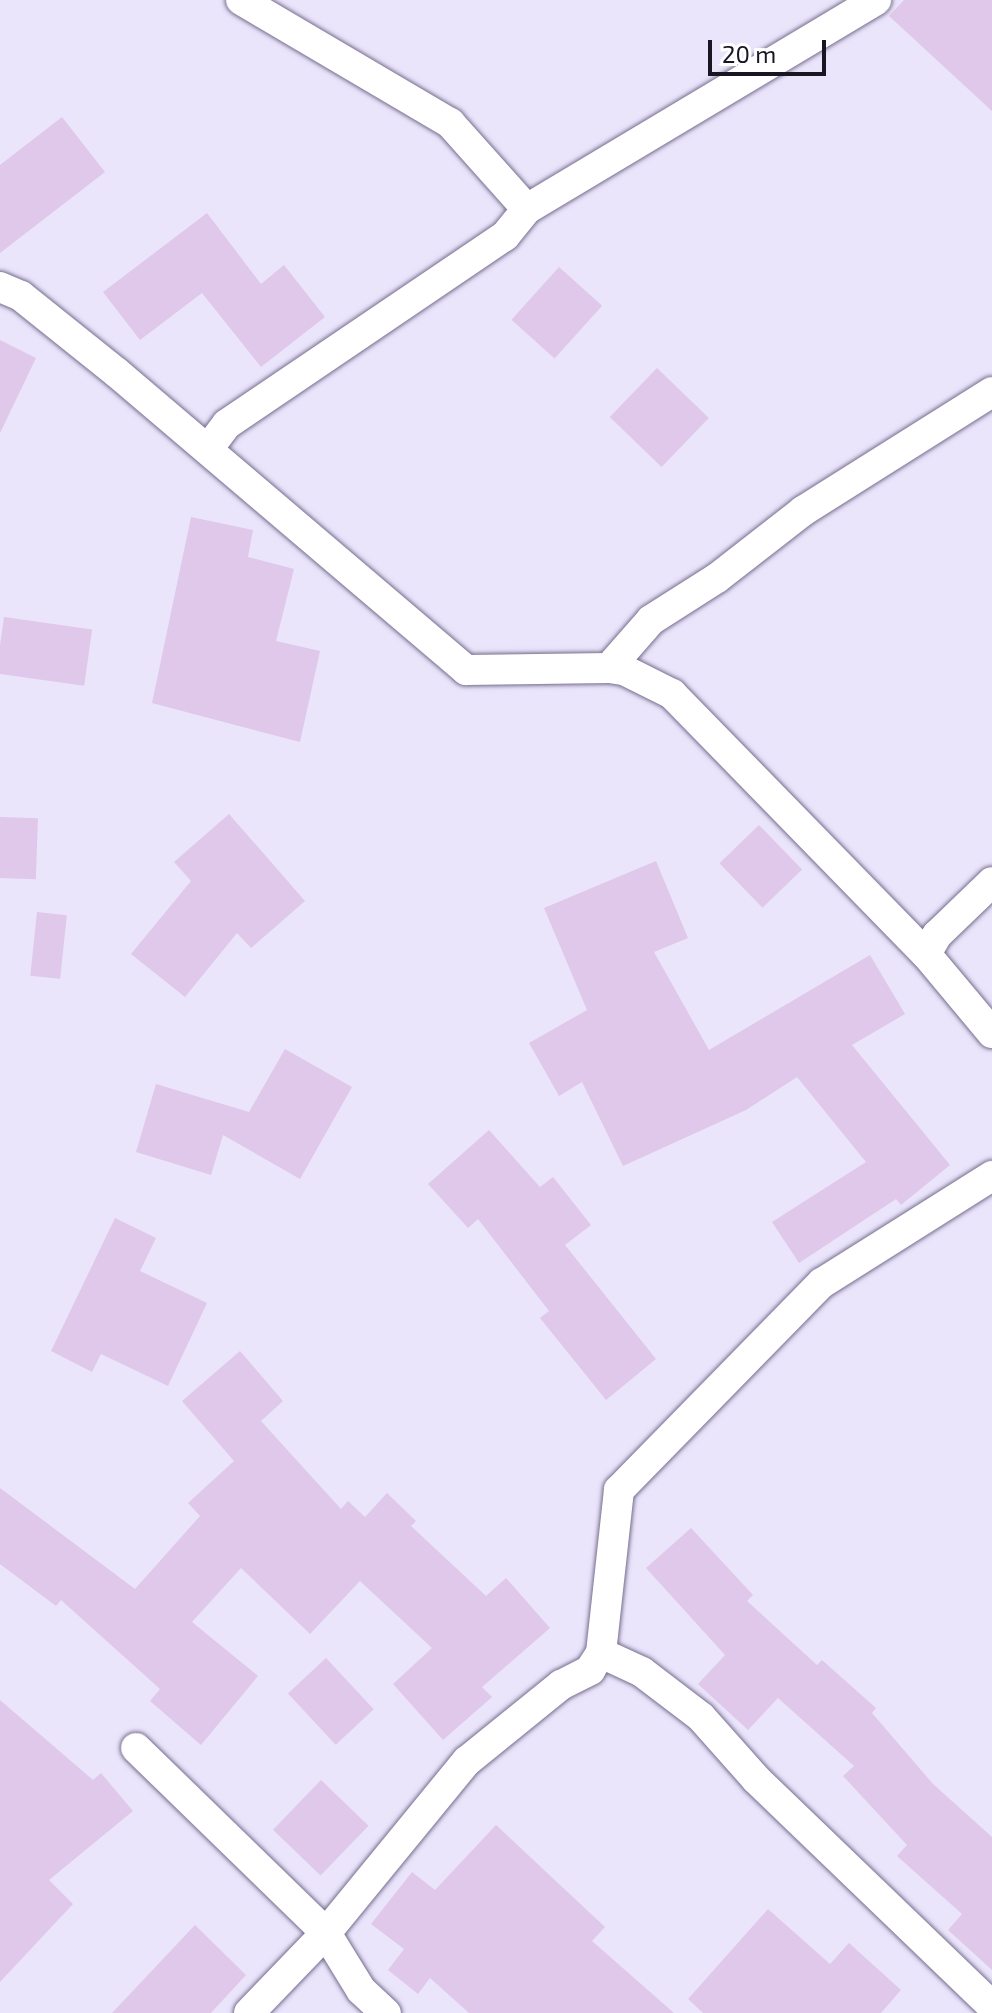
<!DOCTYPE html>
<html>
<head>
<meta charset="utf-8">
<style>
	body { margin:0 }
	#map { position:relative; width:992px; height:2013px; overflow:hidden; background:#eae5fb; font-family:"Exo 2",sans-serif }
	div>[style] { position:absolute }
	.building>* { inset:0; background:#dfc8e9; transform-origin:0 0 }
	.roads { filter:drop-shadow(0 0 2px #766d8e) drop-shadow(0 0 2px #766d8e) }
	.street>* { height:30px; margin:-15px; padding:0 15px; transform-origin:15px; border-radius:15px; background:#fff }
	span { translate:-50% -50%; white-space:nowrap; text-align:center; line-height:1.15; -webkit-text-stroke:6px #fff; paint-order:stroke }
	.scale { position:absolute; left:708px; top:40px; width:118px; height:36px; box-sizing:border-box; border:4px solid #191623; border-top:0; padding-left:10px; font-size:24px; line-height:28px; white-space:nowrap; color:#191623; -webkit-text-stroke:6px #fff; paint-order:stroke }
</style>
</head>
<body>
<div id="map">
	<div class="building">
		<div style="clip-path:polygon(904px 0,992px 0,992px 111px,889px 16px)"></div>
		<div style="clip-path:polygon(62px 117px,105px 172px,0 253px,0 165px)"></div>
		<div style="clip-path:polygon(207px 213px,261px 284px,284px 265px,325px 317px,261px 367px,202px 293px,140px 340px,103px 292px)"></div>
		<div style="left:559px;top:267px;width:58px;height:71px;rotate:42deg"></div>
		<div style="clip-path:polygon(0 340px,36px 358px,0 433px)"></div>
		<div style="left:657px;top:368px;width:72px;height:68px;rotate:44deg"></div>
		<div style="clip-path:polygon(191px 517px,253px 530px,248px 557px,294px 569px,276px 641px,320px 651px,300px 742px,152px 703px)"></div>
		<div style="left:4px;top:617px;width:89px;height:57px;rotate:8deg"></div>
		<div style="clip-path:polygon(229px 814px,305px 901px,251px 948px,237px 933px,185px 997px,131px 954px,191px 881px,174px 862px)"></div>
		<div style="left:0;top:817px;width:38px;height:61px;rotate:2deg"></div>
		<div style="left:759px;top:825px;width:62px;height:55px;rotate:46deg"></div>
		<div style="clip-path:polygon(656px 861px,688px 938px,654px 952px,709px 1050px,870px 955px,905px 1014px,852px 1045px,950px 1165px,901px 1205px,896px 1199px,799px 1263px,772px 1222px,866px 1162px,797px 1077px,746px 1110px,623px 1166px,582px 1082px,559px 1096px,529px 1043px,587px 1010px,544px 908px)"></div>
		<div style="left:37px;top:912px;width:30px;height:64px;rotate:6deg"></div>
		<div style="clip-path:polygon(285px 1049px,352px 1087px,300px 1179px,223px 1135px,211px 1175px,136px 1152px,156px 1084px,249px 1112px)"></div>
		<div style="clip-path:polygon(489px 1130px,540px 1187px,553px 1177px,591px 1225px,565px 1245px,656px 1359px,606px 1400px,540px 1318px,549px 1311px,478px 1219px,468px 1228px,428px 1184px)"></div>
		<div style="clip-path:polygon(115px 1218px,156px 1238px,140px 1271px,207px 1303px,168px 1386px,101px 1354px,92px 1372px,51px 1351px)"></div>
		<div style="clip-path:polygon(240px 1351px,283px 1401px,261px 1421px,341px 1509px,348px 1501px,365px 1517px,387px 1493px,416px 1521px,411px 1526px,486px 1596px,506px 1578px,550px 1628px,482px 1687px,492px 1697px,443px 1740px,393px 1684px,432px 1648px,360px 1581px,310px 1634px,241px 1568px,192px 1622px,258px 1676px,201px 1745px,150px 1701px,160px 1689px,61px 1600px,56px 1606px,0 1564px,0 1488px,135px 1589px,200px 1516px,188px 1503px,234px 1461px,182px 1401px)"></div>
		<div style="clip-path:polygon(691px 1528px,753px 1595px,747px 1601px,817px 1665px,822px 1660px,876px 1708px,872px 1713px,933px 1784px,992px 1837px,992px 1970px,948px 1930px,962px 1914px,897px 1856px,907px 1845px,843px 1776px,854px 1766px,778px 1698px,748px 1730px,698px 1684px,725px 1655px,646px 1568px)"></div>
		<div style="left:326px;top:1658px;width:70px;height:52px;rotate:47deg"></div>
		<div style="clip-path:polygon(0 1700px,93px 1780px,101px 1773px,133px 1811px,49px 1880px,73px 1904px,0 1982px)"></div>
		<div style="left:321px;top:1780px;width:66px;height:69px;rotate:44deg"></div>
		<div style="clip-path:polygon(496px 1825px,605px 1927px,592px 1941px,674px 2013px,469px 2013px,430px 1978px,418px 1994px,388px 1970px,404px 1949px,371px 1924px,412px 1872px,435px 1890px)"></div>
		<div style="clip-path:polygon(768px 1909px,830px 1964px,849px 1943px,901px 1990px,881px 2013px,703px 2013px,688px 1999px)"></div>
		<div style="clip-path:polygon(195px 1925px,246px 1975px,211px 2013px,112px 2013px)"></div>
	</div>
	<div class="roads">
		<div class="street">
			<div style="left:241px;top:0;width:243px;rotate:30.5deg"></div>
			<div style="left:450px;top:123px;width:115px;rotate:48.2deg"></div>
			<div style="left:0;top:287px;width:23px;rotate:23deg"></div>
			<div style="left:21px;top:296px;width:122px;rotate:38.7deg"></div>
			<div style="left:116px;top:372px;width:460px;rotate:40.4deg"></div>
			<div style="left:466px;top:670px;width:143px;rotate:-0.8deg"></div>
			<div style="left:609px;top:668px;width:15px;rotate:8deg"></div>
			<div style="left:624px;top:670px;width:54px;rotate:26.6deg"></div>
			<div style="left:672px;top:694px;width:363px;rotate:45.7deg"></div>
			<div style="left:926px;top:954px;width:103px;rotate:50.1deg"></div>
			<div style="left:208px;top:449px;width:31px;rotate:-53deg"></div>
			<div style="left:227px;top:424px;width:336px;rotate:-34.1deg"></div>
			<div style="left:505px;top:236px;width:35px;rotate:-51deg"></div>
			<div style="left:527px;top:209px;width:407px;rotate:-30.9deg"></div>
			<div style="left:609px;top:668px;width:64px;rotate:-48.8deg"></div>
			<div style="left:651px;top:620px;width:78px;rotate:-32.5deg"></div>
			<div style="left:717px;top:578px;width:109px;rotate:-37.9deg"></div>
			<div style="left:803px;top:511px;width:223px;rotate:-32.2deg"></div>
			<div style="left:926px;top:954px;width:22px;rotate:-60deg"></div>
			<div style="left:937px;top:935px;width:76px;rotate:-43.9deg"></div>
			<div style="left:601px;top:1653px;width:164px;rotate:-83.7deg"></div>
			<div style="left:619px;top:1490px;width:290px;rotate:-45.6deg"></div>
			<div style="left:822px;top:1283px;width:201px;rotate:-32.2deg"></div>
			<div style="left:136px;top:1748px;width:265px;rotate:44.2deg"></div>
			<div style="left:326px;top:1933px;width:67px;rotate:58.4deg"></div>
			<div style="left:361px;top:1990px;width:34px;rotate:43deg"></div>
			<div style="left:249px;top:2013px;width:111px;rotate:-46.1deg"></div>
			<div style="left:326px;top:1933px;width:222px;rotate:-50.7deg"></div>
			<div style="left:467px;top:1761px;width:121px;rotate:-39deg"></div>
			<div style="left:561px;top:1685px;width:33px;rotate:-27deg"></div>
			<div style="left:590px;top:1670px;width:20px;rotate:-57deg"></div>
			<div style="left:601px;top:1653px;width:45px;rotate:24.9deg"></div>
			<div style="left:642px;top:1672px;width:74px;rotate:37.3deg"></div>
			<div style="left:701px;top:1717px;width:83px;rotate:48.4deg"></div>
			<div style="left:756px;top:1779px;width:327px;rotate:43.9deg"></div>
		</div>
	</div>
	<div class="scale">20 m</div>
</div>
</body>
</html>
